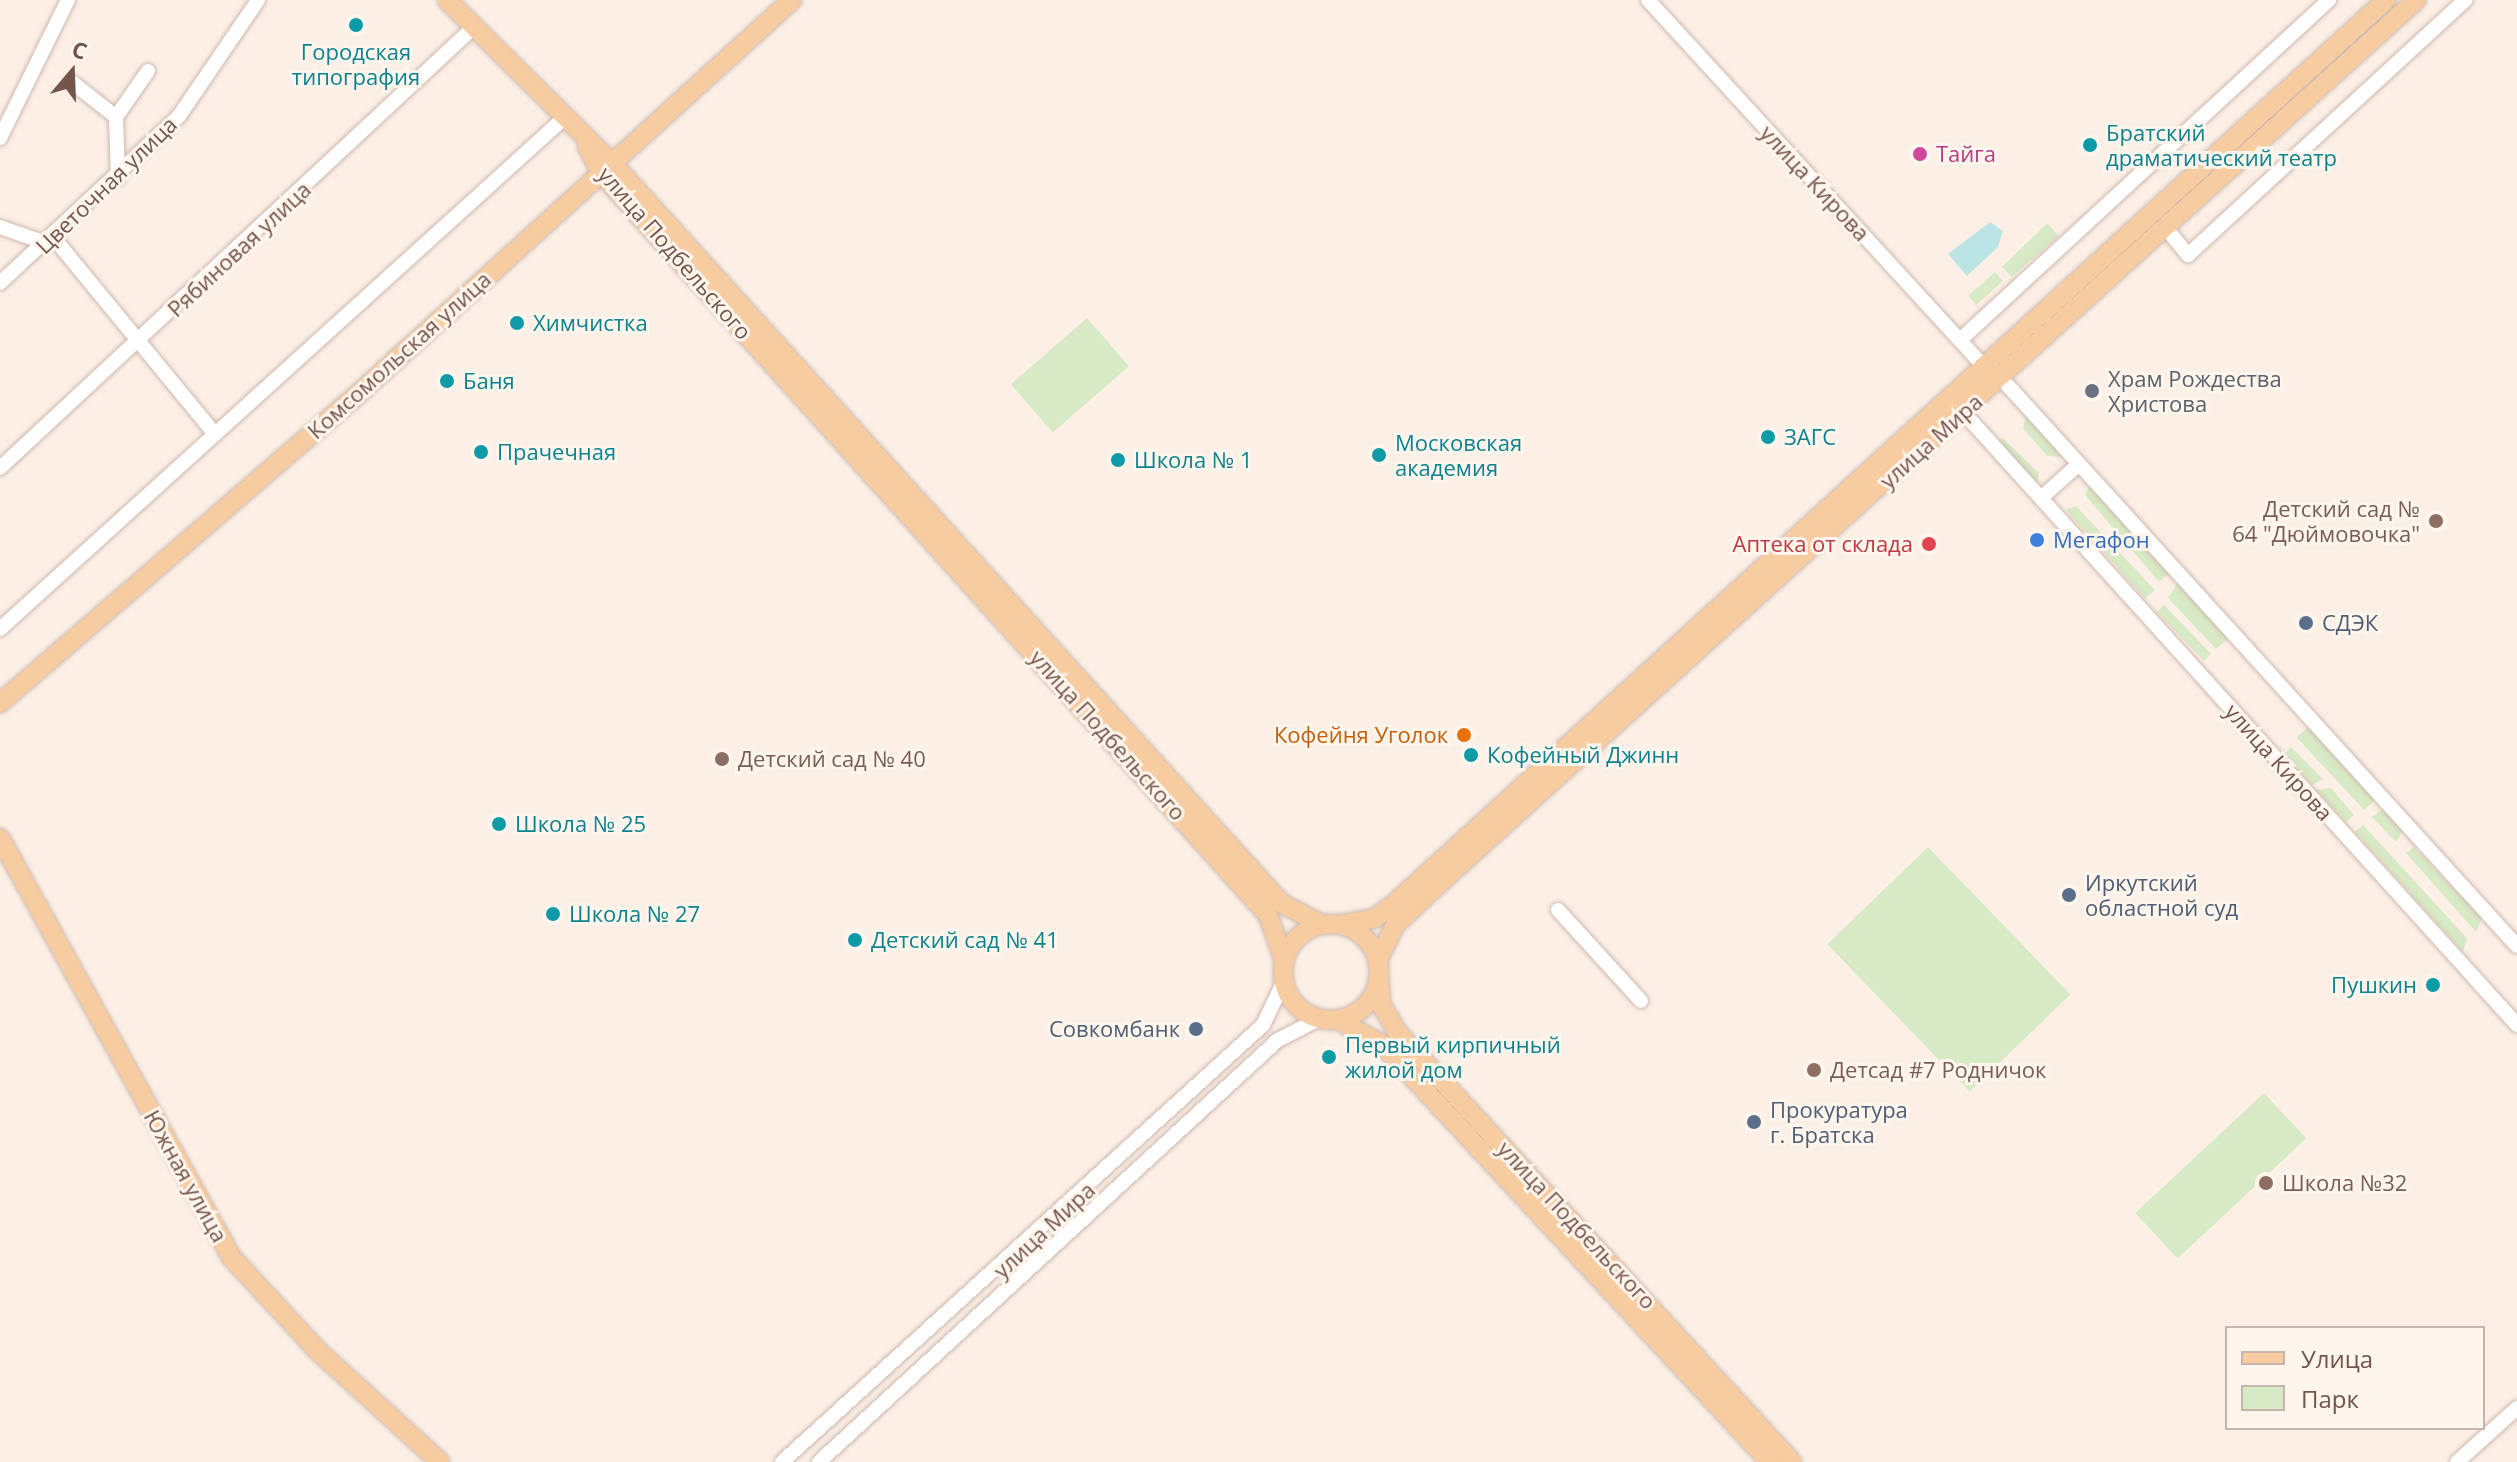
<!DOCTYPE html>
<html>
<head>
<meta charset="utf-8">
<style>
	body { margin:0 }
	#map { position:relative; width:2517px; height:1462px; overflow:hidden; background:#fcf0e6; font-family:"Open Sans",sans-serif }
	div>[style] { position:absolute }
	.green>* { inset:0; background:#d8e9c5; transform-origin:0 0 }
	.water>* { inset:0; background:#bbe4e5 }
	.roads { filter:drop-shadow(0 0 2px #cfb9af) drop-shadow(0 0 2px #cfb9af) }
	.minor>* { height:14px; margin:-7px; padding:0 7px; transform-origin:7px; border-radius:7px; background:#fff }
	.major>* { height:18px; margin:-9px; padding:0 9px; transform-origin:9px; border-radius:9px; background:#f8cca1 }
	.major>.ring { margin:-9px; padding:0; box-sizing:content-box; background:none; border:18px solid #f8cca1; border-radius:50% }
	.dots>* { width:22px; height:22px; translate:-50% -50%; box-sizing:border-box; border:4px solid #fef5ec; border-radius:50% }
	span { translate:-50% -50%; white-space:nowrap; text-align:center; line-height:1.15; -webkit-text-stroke:6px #fef5ec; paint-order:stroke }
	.culture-label { font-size:22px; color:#0d838f }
	.left { translate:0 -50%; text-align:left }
	.right { translate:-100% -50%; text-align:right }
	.hotel-label { font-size:22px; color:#b23c85 }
	.street-label { font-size:22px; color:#74554b }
	.worship-label { font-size:22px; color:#5b616d }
	.education-label { font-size:22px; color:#785e54 }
	.shop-label { font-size:22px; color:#366cbe }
	.health-label { font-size:22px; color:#be3a42 }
	.service-label { font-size:22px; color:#4e5e75 }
	.food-label { font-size:22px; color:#c56008 }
	.legend { position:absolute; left:2225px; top:1326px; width:260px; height:104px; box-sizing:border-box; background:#fef5ec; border:2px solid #c7b5ac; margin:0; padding:10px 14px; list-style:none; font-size:24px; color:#74554b }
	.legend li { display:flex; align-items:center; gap:16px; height:40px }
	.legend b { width:40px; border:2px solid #c7b5ac }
	.north { position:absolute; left:32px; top:32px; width:80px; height:80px; -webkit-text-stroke:6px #fef5ec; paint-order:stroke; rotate:19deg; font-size:22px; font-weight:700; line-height:32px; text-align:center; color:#74554b }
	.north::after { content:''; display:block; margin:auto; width:28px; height:36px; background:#74554b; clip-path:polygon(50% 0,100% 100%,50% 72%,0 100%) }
</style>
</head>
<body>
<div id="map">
	<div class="green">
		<div style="clip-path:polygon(2047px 223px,2059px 236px,2012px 277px,2002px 267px)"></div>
		<div style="left:1995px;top:272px;width:12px;height:36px;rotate:48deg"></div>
		<div style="left:1087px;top:318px;width:64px;height:101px;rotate:49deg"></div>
		<div style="clip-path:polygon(2026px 415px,2064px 457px,2047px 456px,2023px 428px)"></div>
		<div style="clip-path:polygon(2003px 438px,2039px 473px,2037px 485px,1996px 441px)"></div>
		<div style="clip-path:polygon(2091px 483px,2172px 571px,2159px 582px,2085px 495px)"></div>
		<div style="clip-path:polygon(2076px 506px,2155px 590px,2145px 599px,2066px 510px)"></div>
		<div style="clip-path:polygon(2180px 579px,2231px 636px,2216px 649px,2168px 598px)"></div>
		<div style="left:2164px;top:605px;width:68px;height:10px;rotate:46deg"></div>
		<div style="left:2309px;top:726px;width:99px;height:17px;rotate:47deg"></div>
		<div style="clip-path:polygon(2291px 746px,2291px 747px,2323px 779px,2312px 785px,2285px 754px)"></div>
		<div style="clip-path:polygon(2331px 788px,2354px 815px,2346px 822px,2316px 790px)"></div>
		<div style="clip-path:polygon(2383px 809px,2403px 831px,2396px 842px,2372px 817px)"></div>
		<div style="clip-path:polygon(2363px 825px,2467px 938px,2463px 952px,2355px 832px)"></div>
		<div style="left:1928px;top:847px;width:205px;height:140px;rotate:46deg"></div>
		<div style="clip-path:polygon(2414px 847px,2482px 919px,2476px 932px,2406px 853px)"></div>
		<div style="left:2264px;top:1093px;width:62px;height:176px;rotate:47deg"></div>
	</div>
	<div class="water">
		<div style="clip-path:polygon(1990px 222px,2003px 231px,1998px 247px,1967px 276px,1948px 254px)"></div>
	</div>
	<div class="roads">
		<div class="minor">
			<div style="left:1648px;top:0;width:495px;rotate:47.5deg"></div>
			<div style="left:73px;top:83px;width:55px;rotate:38.3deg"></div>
			<div style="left:116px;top:117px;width:61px;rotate:88.1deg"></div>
			<div style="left:116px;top:117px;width:56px;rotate:-55.2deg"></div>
			<div style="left:0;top:138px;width:154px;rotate:-63.8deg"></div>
			<div style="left:0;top:227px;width:49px;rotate:19.2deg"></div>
			<div style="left:2166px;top:228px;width:35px;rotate:51deg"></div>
			<div style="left:2188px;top:255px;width:377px;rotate:-42.6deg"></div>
			<div style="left:53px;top:237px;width:255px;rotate:50.6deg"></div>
			<div style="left:0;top:283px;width:245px;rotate:-43deg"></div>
			<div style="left:179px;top:116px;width:140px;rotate:-55.7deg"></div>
			<div style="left:1960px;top:340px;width:502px;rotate:-42.66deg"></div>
			<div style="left:2001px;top:378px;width:767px;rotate:47.75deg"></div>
			<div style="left:1963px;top:412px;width:826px;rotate:47.89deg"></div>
			<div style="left:0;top:468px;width:649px;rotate:-42.94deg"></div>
			<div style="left:2041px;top:498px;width:51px;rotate:-41.8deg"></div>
			<div style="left:0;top:629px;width:760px;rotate:-42.17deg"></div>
			<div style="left:1558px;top:910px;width:123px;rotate:47.6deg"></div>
			<div style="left:782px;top:1462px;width:650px;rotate:-42.26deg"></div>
			<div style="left:1263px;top:1025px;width:49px;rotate:-64.5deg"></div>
			<div style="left:819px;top:1462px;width:624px;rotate:-42.6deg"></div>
			<div style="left:1278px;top:1040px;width:46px;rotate:-27.1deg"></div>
			<div style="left:2457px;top:1462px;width:81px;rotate:-42deg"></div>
		</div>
		<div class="major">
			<div style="left:447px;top:0;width:232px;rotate:44.7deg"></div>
			<div style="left:612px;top:163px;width:998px;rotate:47.88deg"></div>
			<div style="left:1281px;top:903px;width:45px;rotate:27.7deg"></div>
			<div style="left:587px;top:146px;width:29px;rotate:63deg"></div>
			<div style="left:600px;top:172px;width:999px;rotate:48.04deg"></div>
			<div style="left:1268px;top:915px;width:48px;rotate:70.4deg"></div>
			<div style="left:0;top:703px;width:486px;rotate:-40.8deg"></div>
			<div style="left:368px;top:385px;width:573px;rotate:-42.24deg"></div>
			<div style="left:0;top:838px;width:480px;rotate:61.1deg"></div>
			<div style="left:232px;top:1258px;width:127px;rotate:47.2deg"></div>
			<div style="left:318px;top:1351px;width:165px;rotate:42.3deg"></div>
			<div class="ring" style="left:1283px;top:924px;width:78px;height:78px"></div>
			<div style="left:1342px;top:924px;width:34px;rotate:-10deg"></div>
			<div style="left:1375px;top:918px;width:24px;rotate:-36deg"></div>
			<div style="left:1394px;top:904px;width:1342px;rotate:-42.34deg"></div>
			<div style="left:1378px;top:960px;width:39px;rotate:-64deg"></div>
			<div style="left:1395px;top:925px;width:67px;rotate:-43.2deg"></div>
			<div style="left:1444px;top:879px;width:1311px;rotate:-42.12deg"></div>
			<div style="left:1379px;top:980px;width:24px;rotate:85deg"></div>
			<div style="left:1381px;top:1004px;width:32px;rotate:60deg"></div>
			<div style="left:1397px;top:1032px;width:584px;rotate:47.43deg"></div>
			<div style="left:1338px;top:1020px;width:51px;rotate:29.1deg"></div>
			<div style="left:1383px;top:1045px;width:569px;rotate:47.14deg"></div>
		</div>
	</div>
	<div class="dots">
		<div style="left:356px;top:25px;background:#0f9aa8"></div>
		<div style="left:2090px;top:145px;background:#0f9aa8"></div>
		<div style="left:1920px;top:154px;background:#d1479c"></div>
		<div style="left:517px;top:323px;background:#0f9aa8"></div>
		<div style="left:447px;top:381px;background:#0f9aa8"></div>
		<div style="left:2092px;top:391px;background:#6b7280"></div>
		<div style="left:1768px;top:437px;background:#0f9aa8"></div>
		<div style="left:481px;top:452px;background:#0f9aa8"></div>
		<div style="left:1379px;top:455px;background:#0f9aa8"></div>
		<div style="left:1118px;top:460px;background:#0f9aa8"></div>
		<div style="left:2436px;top:521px;background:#8d6e63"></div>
		<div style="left:2037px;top:540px;background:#3f7fe0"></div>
		<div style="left:1929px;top:544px;background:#e0444e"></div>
		<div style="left:2306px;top:623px;background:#5c6f8a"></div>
		<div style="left:1464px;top:735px;background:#e8710a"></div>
		<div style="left:1471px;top:755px;background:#0f9aa8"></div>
		<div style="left:722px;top:759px;background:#8d6e63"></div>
		<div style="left:499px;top:824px;background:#0f9aa8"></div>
		<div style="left:2069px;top:895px;background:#5c6f8a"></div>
		<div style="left:553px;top:914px;background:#0f9aa8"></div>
		<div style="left:855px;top:940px;background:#0f9aa8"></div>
		<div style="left:2433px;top:985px;background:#0f9aa8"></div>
		<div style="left:1196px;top:1029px;background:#5c6f8a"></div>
		<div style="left:1329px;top:1057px;background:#0f9aa8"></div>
		<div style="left:1814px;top:1070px;background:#8d6e63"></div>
		<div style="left:1754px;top:1122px;background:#5c6f8a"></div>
		<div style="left:2266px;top:1183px;background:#8d6e63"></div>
	</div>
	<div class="culture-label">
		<span style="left:356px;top:64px">Городская<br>типография</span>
		<span class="left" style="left:2106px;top:145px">Братский<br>драматический театр</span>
		<span class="left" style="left:533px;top:323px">Химчистка</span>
		<span class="left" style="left:463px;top:381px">Баня</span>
		<span class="left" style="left:1784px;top:437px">ЗАГС</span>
		<span class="left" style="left:1395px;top:455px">Московская<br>академия</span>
		<span class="left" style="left:497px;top:452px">Прачечная</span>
		<span class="left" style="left:1134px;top:460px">Школа № 1</span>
		<span class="left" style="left:1487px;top:755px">Кофейный Джинн</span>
		<span class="left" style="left:515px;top:824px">Школа № 25</span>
		<span class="left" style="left:569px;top:914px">Школа № 27</span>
		<span class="left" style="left:871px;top:940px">Детский сад № 41</span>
		<span class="right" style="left:2417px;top:985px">Пушкин</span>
		<span class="left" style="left:1345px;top:1057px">Первый кирпичный<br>жилой дом</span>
	</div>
	<div class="hotel-label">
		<span class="left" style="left:1936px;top:154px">Тайга</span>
	</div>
	<div class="street-label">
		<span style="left:1815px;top:183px;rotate:47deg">улица Кирова</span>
		<span style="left:106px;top:185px;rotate:-44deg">Цветочная улица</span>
		<span style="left:239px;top:249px;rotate:-43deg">Рябиновая улица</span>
		<span style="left:675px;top:253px;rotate:49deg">улица Подбельского</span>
		<span style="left:399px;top:355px;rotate:-42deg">Комсомольская улица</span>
		<span style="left:1931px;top:441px;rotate:-42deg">улица Мира</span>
		<span style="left:1108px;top:735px;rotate:48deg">улица Подбельского</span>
		<span style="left:2279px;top:762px;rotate:48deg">улица Кирова</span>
		<span style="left:186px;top:1176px;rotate:61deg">Южная улица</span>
		<span style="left:1577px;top:1225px;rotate:47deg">улица Подбельского</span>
		<span style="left:1044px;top:1230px;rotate:-43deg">улица Мира</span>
	</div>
	<div class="worship-label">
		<span class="left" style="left:2108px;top:391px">Храм Рождества<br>Христова</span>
	</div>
	<div class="education-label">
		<span class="right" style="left:2420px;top:521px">Детский сад №<br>64 "Дюймовочка"</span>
		<span class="left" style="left:738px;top:759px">Детский сад № 40</span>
		<span class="left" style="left:1830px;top:1070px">Детсад #7 Родничок</span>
		<span class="left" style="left:2282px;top:1183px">Школа №32</span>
	</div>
	<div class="shop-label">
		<span class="left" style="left:2053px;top:540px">Мегафон</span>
	</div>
	<div class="health-label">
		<span class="right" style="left:1913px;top:544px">Аптека от склада</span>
	</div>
	<div class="service-label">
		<span class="left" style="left:2322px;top:623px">СДЭК</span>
		<span class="left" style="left:2085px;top:895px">Иркутский<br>областной суд</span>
		<span class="right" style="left:1180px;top:1029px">Совкомбанк</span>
		<span class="left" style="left:1770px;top:1122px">Прокуратура<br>г. Братска</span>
	</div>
	<div class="food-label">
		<span class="right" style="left:1448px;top:735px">Кофейня Уголок</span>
	</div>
	<ul class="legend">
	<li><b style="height:10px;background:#f8cca1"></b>Улица</li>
	<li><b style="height:22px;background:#d8e9c5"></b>Парк</li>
	</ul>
	<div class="north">С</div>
</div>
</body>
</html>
